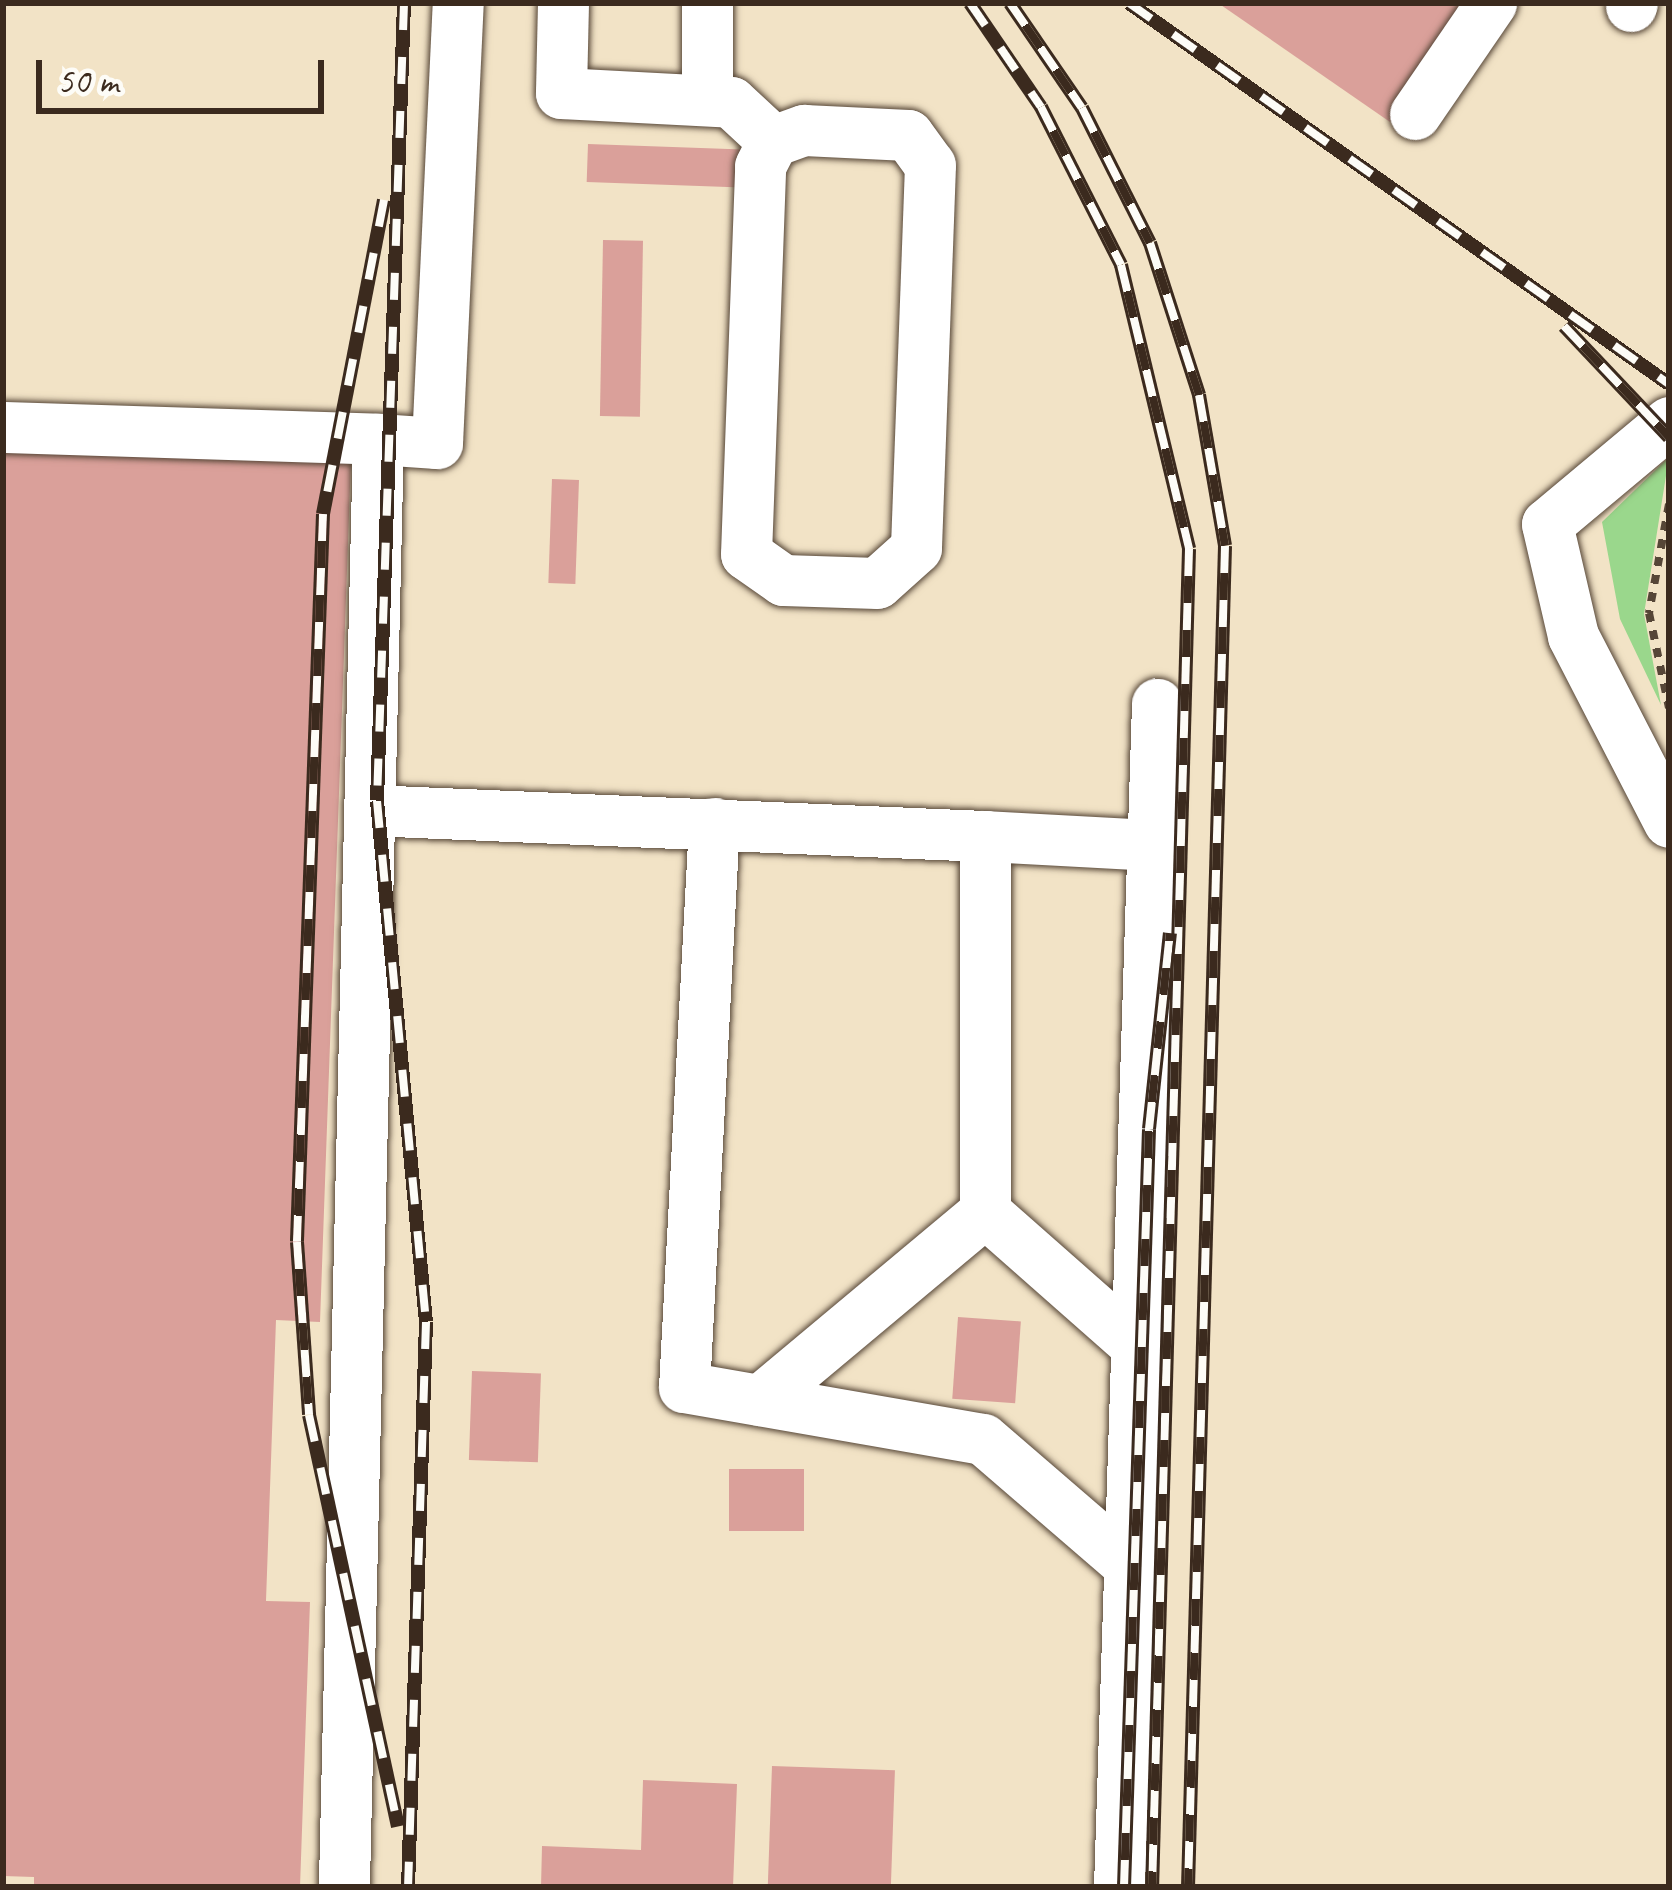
<!DOCTYPE html>
<html>
<head>
<meta charset="utf-8">
<style>
	body { margin:0 }
	#map { position:relative; width:1672px; height:1890px; overflow:hidden; background:#f2e3c6; font-family:Caveat,sans-serif }
	div>[style] { position:absolute }
	.green>* { inset:0; background:#9ad78c }
	.building>* { inset:0; background:#daa09a; transform-origin:0 0 }
	.path>* { height:8px; margin-top:-4px; transform-origin:0; background:repeating-linear-gradient(90deg,#564637 0 9px,transparent 0 18px) }
	.roads { filter:drop-shadow(0 0 3px #564637) drop-shadow(0 0 3px #564637) }
	.minor>* { height:51px; margin:-25.5px; padding:0 25.5px; transform-origin:25.5px; border-radius:25.5px; background:#fff }
	.rail>* { height:14px; margin-top:-7px; transform-origin:0; background:repeating-linear-gradient(90deg,#fdfcf7 0 27px,#3b2a1e 0 54px); box-sizing:border-box; border-block:3px solid #3b2a1e }
	span { translate:-50% -50%; white-space:nowrap; text-align:center; line-height:1.15; -webkit-text-stroke:9px #fdfcf7; paint-order:stroke }
	.frame { position:absolute; inset:0; border:6px solid #3b2a1e; pointer-events:none }
	.scale { position:absolute; left:36px; top:60px; width:288px; height:54px; box-sizing:border-box; border:6px solid #3b2a1e; border-top:0; padding-left:15px; font-size:36px; line-height:42px; white-space:nowrap; color:#3b2a1e; -webkit-text-stroke:9px #fdfcf7; paint-order:stroke }
</style>
</head>
<body>
<div id="map">
	<div class="green">
		<div style="clip-path:polygon(1669px 457px,1644px 614px,1661px 705px,1620px 619px,1602px 522px)"></div>
	</div>
	<div class="building">
		<div style="clip-path:polygon(1218px 3px,1471px 3px,1390px 122px)"></div>
		<div style="left:588px;top:144px;width:155px;height:38px;rotate:2deg"></div>
		<div style="left:603px;top:240px;width:40px;height:176px;rotate:1deg"></div>
		<div style="clip-path:polygon(3px 447px,351px 459px,320px 1322px,276px 1320px,266px 1601px,310px 1602px,300px 1887px,34px 1887px,34px 1877px,3px 1876px)"></div>
		<div style="left:552px;top:479px;width:27px;height:104px;rotate:2deg"></div>
		<div style="left:958px;top:1317px;width:63px;height:82px;rotate:4deg"></div>
		<div style="left:472px;top:1371px;width:69px;height:89px;rotate:2deg"></div>
		<div style="left:729px;top:1469px;width:75px;height:62px"></div>
		<div style="left:772px;top:1766px;width:123px;height:121px;rotate:2deg"></div>
		<div style="clip-path:polygon(643px 1780px,737px 1784px,733px 1887px,541px 1887px,542px 1846px,641px 1850px)"></div>
	</div>
	<div class="path">
		<div style="left:1669px;top:504px;width:111px;rotate:100.4deg"></div>
		<div style="left:1649px;top:613px;width:97px;rotate:78.1deg"></div>
	</div>
	<div class="roads">
		<div class="minor">
			<div style="left:563px;top:3px;width:90px;rotate:91.3deg"></div>
			<div style="left:561px;top:93px;width:170px;rotate:3deg"></div>
			<div style="left:731px;top:102px;width:57px;rotate:42.9deg"></div>
			<div style="left:1631px;top:6px;width:3px;rotate:-72deg"></div>
			<div style="left:707px;top:98px;width:95px;rotate:-90deg"></div>
			<div style="left:1415px;top:114px;width:135px;rotate:-55.6deg"></div>
			<div style="left:804px;top:130px;width:104px;rotate:2.8deg"></div>
			<div style="left:908px;top:135px;width:37px;rotate:54deg"></div>
			<div style="left:930px;top:165px;width:383px;rotate:92.1deg"></div>
			<div style="left:916px;top:548px;width:52px;rotate:138.1deg"></div>
			<div style="left:877px;top:583px;width:94px;rotate:-178.2deg"></div>
			<div style="left:783px;top:580px;width:45px;rotate:-144.9deg"></div>
			<div style="left:746px;top:554px;width:388px;rotate:-87.9deg"></div>
			<div style="left:760px;top:166px;width:28px;rotate:-63deg"></div>
			<div style="left:773px;top:141px;width:33px;rotate:-20deg"></div>
			<div style="left:1669px;top:422px;width:159px;rotate:140.1deg"></div>
			<div style="left:1547px;top:524px;width:115px;rotate:76.9deg"></div>
			<div style="left:1573px;top:636px;width:209px;rotate:62.7deg"></div>
			<div style="left:3px;top:427px;width:375px;rotate:1.8deg"></div>
			<div style="left:378px;top:439px;width:1448px;rotate:91.35deg"></div>
			<div style="left:378px;top:439px;width:59px;rotate:3.9deg"></div>
			<div style="left:437px;top:443px;width:441px;rotate:-87.3deg"></div>
			<div style="left:369px;top:810px;width:617px;rotate:2.42deg"></div>
			<div style="left:985px;top:836px;width:376px;rotate:90deg"></div>
			<div style="left:985px;top:1212px;width:201px;rotate:41.4deg"></div>
			<div style="left:714px;top:823px;width:565px;rotate:93.04deg"></div>
			<div style="left:684px;top:1387px;width:303px;rotate:9.9deg"></div>
			<div style="left:983px;top:1439px;width:194px;rotate:40.8deg"></div>
			<div style="left:985px;top:836px;width:167px;rotate:3.1deg"></div>
			<div style="left:760px;top:1400px;width:293px;rotate:-39.9deg"></div>
			<div style="left:1119px;top:1887px;width:1184px;rotate:-88.16deg"></div>
		</div>
	</div>
	<div class="rail">
		<div style="left:404px;top:3px;width:798px;rotate:91.94deg"></div>
		<div style="left:377px;top:801px;width:523px;rotate:84.63deg"></div>
		<div style="left:426px;top:1322px;width:565px;rotate:91.82deg"></div>
		<div style="left:970px;top:3px;width:126px;rotate:55.7deg"></div>
		<div style="left:1041px;top:107px;width:177px;rotate:63.1deg"></div>
		<div style="left:1121px;top:265px;width:292px;rotate:76.5deg"></div>
		<div style="left:1189px;top:549px;width:1339px;rotate:91.58deg"></div>
		<div style="left:1010px;top:3px;width:127px;rotate:55.6deg"></div>
		<div style="left:1082px;top:108px;width:151px;rotate:63.3deg"></div>
		<div style="left:1150px;top:243px;width:160px;rotate:72.1deg"></div>
		<div style="left:1199px;top:395px;width:153px;rotate:80.2deg"></div>
		<div style="left:1225px;top:546px;width:1342px;rotate:91.58deg"></div>
		<div style="left:1129px;top:3px;width:661px;rotate:35.21deg"></div>
		<div style="left:384px;top:200px;width:320px;rotate:101deg"></div>
		<div style="left:323px;top:514px;width:728px;rotate:92.05deg"></div>
		<div style="left:297px;top:1242px;width:173px;rotate:86deg"></div>
		<div style="left:309px;top:1415px;width:421px;rotate:77.8deg"></div>
		<div style="left:1564px;top:326px;width:153px;rotate:46.6deg"></div>
		<div style="left:1124px;top:1887px;width:758px;rotate:-88.11deg"></div>
		<div style="left:1149px;top:1129px;width:197px;rotate:-83.9deg"></div>
	</div>
	<div class="frame"></div>
	<div class="scale">50 m</div>
</div>
</body>
</html>
